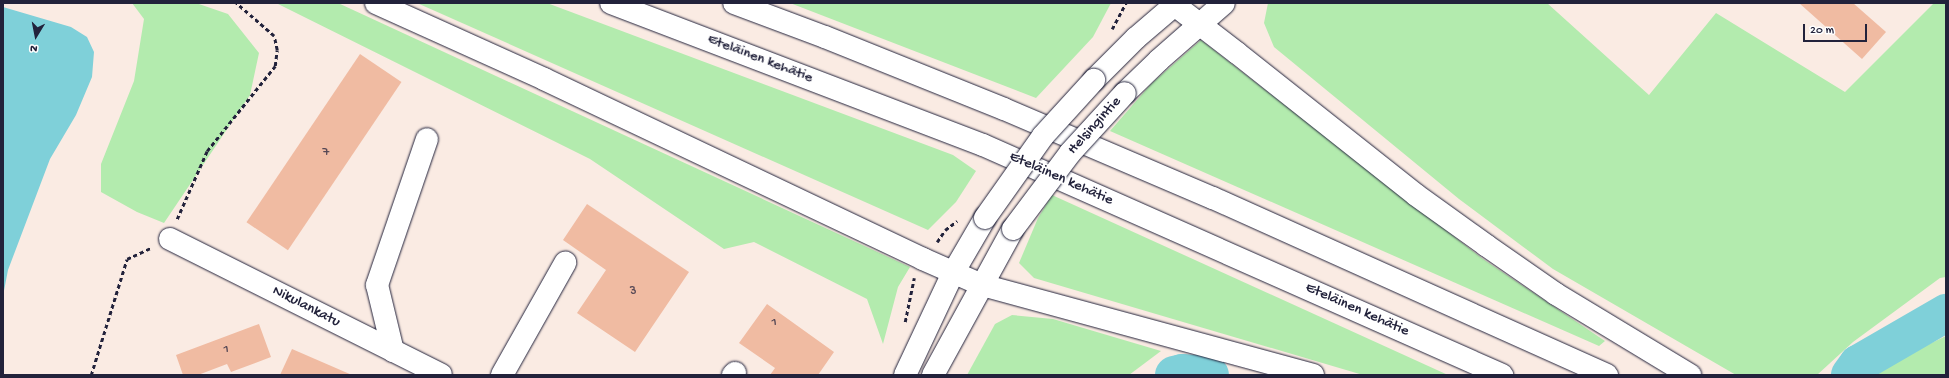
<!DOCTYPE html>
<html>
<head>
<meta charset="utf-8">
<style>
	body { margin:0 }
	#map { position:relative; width:1949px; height:378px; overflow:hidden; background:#faebe3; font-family:"Gochi Hand",sans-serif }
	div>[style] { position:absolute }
	.green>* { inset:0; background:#b3ebae }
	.water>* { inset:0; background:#7fd0d9 }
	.river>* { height:38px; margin:-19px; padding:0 19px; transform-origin:19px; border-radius:19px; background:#7fd0d9 }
	.building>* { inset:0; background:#f0bba2; transform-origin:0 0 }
	.path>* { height:2.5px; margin-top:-1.25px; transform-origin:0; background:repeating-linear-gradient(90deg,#22223b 0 4px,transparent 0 7px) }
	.roads { filter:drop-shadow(0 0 1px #22223b) drop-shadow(0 0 1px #22223b) }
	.minor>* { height:22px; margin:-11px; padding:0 11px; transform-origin:11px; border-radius:11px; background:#fff }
	.major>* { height:22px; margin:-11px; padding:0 11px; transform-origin:11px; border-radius:11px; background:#fff }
	.highway>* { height:22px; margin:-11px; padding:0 11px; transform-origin:11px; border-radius:11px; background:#fff }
	.bridges { filter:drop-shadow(0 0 1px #22223b) drop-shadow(0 0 1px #22223b) }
	.major-bridge>* { height:22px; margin:-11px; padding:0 11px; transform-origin:11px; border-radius:11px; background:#fff }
	span { translate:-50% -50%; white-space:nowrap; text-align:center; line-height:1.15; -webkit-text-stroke:3.5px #fff; paint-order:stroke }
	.number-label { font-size:13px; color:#564855 }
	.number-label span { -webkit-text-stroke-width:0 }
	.street-label { font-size:15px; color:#22223b }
	.frame { position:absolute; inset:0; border:4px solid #22223b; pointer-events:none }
	.north { position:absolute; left:16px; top:16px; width:40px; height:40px; -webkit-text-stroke:3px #fff; paint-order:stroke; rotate:190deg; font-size:11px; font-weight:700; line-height:16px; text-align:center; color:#22223b }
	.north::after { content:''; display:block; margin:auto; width:14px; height:18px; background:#22223b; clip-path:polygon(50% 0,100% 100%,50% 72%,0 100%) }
	.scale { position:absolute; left:1803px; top:24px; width:64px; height:18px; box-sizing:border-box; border:2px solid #22223b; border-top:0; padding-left:5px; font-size:12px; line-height:14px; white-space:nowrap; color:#22223b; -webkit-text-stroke:3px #fff; paint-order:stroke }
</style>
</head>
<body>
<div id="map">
	<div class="green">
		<div style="clip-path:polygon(132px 3px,196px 3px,228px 14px,259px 53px,250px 95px,164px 223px,137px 212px,101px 192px,101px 164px,134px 81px,144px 19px)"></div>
		<div style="clip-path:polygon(276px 3px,338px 3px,910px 267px,898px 287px,883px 344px,867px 299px,754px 242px,724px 249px,590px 159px)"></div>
		<div style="clip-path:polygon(417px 3px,547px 3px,953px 155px,976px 171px,956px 202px,928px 230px)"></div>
		<div style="clip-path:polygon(790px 3px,1111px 3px,1093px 37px,1036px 98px)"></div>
		<div style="clip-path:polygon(1268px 3px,1547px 3px,1649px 95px,1716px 13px,1845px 92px,1934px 3px,1946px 3px,1946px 277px,1940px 278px,1853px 342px,1817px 375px,1736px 375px,1553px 269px,1459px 199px,1274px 47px,1264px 23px)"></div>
		<div style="clip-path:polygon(1201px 40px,1483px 259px,1605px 341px,1599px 346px,1110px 131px,1151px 84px)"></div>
		<div style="clip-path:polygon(1052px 195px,1448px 375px,1363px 375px,1034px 278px,1019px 263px,1038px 218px)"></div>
		<div style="clip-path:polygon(1012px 315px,1053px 319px,1161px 351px,1129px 375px,967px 375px,995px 324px)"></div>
		<div style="clip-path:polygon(1946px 336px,1946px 375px,1870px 375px,1875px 370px)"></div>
	</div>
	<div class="water">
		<div style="clip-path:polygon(3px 7px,71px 27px,87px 37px,94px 52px,92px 77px,76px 115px,50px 159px,8px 270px,3px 296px)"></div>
	</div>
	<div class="river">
		<div style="left:1174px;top:375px;width:8px;rotate:-14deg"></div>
		<div style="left:1182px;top:373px;width:28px;rotate:4deg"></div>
		<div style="left:1850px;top:375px;width:14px;rotate:-54deg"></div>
		<div style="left:1858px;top:364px;width:102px;rotate:-30.1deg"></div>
	</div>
	<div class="building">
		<div style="clip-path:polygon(1799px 3px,1853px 3px,1886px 32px,1862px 59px)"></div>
		<div style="left:360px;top:54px;width:50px;height:203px;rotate:34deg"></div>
		<div style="clip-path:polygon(587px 204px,689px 272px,635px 352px,577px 313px,606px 270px,563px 240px)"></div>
		<div style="clip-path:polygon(767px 304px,834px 352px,818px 375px,770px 375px,775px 368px,739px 343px)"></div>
		<div style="clip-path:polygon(259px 324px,271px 357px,231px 372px,227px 364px,198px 375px,183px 375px,176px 355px)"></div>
		<div style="clip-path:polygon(292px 349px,352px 375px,280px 375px)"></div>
	</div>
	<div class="path">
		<div style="left:1112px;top:29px;width:30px;rotate:-62deg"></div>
		<div style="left:177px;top:219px;width:74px;rotate:-66.2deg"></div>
		<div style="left:207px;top:151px;width:109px;rotate:-51.3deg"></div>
		<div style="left:275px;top:66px;width:16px;rotate:-83deg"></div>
		<div style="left:277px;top:50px;width:14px;rotate:-102deg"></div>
		<div style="left:274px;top:36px;width:50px;rotate:-139deg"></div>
		<div style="left:937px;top:242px;width:14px;rotate:-56deg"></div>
		<div style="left:945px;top:230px;width:15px;rotate:-37deg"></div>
		<div style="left:905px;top:322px;width:45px;rotate:-78.4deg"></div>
		<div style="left:91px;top:375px;width:121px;rotate:-72.8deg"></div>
		<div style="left:127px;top:259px;width:26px;rotate:-25deg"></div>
	</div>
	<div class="roads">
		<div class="minor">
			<div style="left:170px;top:239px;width:303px;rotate:26.6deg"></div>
			<div style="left:393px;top:351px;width:68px;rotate:-103.6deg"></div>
			<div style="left:377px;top:285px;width:154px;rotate:-71.1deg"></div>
			<div style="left:502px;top:375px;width:129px;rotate:-60.6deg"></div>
			<div style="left:733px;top:375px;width:3px;rotate:-45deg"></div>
		</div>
		<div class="major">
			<div style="left:1094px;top:80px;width:59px;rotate:-45deg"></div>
			<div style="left:1136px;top:38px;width:54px;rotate:-40.5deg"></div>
			<div style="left:1125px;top:93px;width:47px;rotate:-44.1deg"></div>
			<div style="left:1159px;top:60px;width:86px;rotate:-41.2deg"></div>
			<div style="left:905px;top:375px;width:113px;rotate:-64.8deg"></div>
			<div style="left:953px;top:273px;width:64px;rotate:-59.8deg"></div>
			<div style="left:933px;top:375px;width:166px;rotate:-61.3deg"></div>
		</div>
		<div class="highway">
			<div style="left:376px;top:3px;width:184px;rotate:24.3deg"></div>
			<div style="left:544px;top:79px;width:420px;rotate:25.4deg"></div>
			<div style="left:923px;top:259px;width:64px;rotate:23.8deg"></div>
			<div style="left:982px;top:285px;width:343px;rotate:15.2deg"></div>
			<div style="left:611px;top:3px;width:398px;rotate:20.9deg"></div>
			<div style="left:983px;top:145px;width:568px;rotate:23.9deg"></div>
			<div style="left:734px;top:3px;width:97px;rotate:20.5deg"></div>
			<div style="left:825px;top:37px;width:193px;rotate:21.9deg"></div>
			<div style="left:1004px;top:109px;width:227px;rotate:23.1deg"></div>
			<div style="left:1213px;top:198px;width:432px;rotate:24.2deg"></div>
			<div style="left:1172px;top:3px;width:82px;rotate:37.6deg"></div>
			<div style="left:1237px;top:53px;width:228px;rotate:38.4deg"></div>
			<div style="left:1416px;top:195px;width:87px;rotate:35.7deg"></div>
			<div style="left:1487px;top:246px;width:84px;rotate:34.8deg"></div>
			<div style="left:1556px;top:294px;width:157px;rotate:31.2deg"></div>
		</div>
	</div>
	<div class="bridges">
		<div class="major-bridge">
			<div style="left:985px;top:218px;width:100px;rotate:-54.7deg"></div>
			<div style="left:1043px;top:136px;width:76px;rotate:-47.7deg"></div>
			<div style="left:1013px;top:229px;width:95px;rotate:-53.1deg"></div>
			<div style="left:1070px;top:153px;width:81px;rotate:-47.5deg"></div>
		</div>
	</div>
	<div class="number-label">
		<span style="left:326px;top:153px">7</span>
		<span style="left:633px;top:292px">3</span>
		<span style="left:774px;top:323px">1</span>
		<span style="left:226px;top:350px">1</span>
	</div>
	<div class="street-label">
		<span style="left:760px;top:59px;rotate:21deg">Eteläinen kehätie</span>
		<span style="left:1095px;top:126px;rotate:-48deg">Helsingintie</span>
		<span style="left:1061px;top:179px;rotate:24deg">Eteläinen kehätie</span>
		<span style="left:306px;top:307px;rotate:27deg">Nikulankatu</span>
		<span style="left:1357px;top:310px;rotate:24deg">Eteläinen kehätie</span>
	</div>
	<div class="frame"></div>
	<div class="north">N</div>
	<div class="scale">20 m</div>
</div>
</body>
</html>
